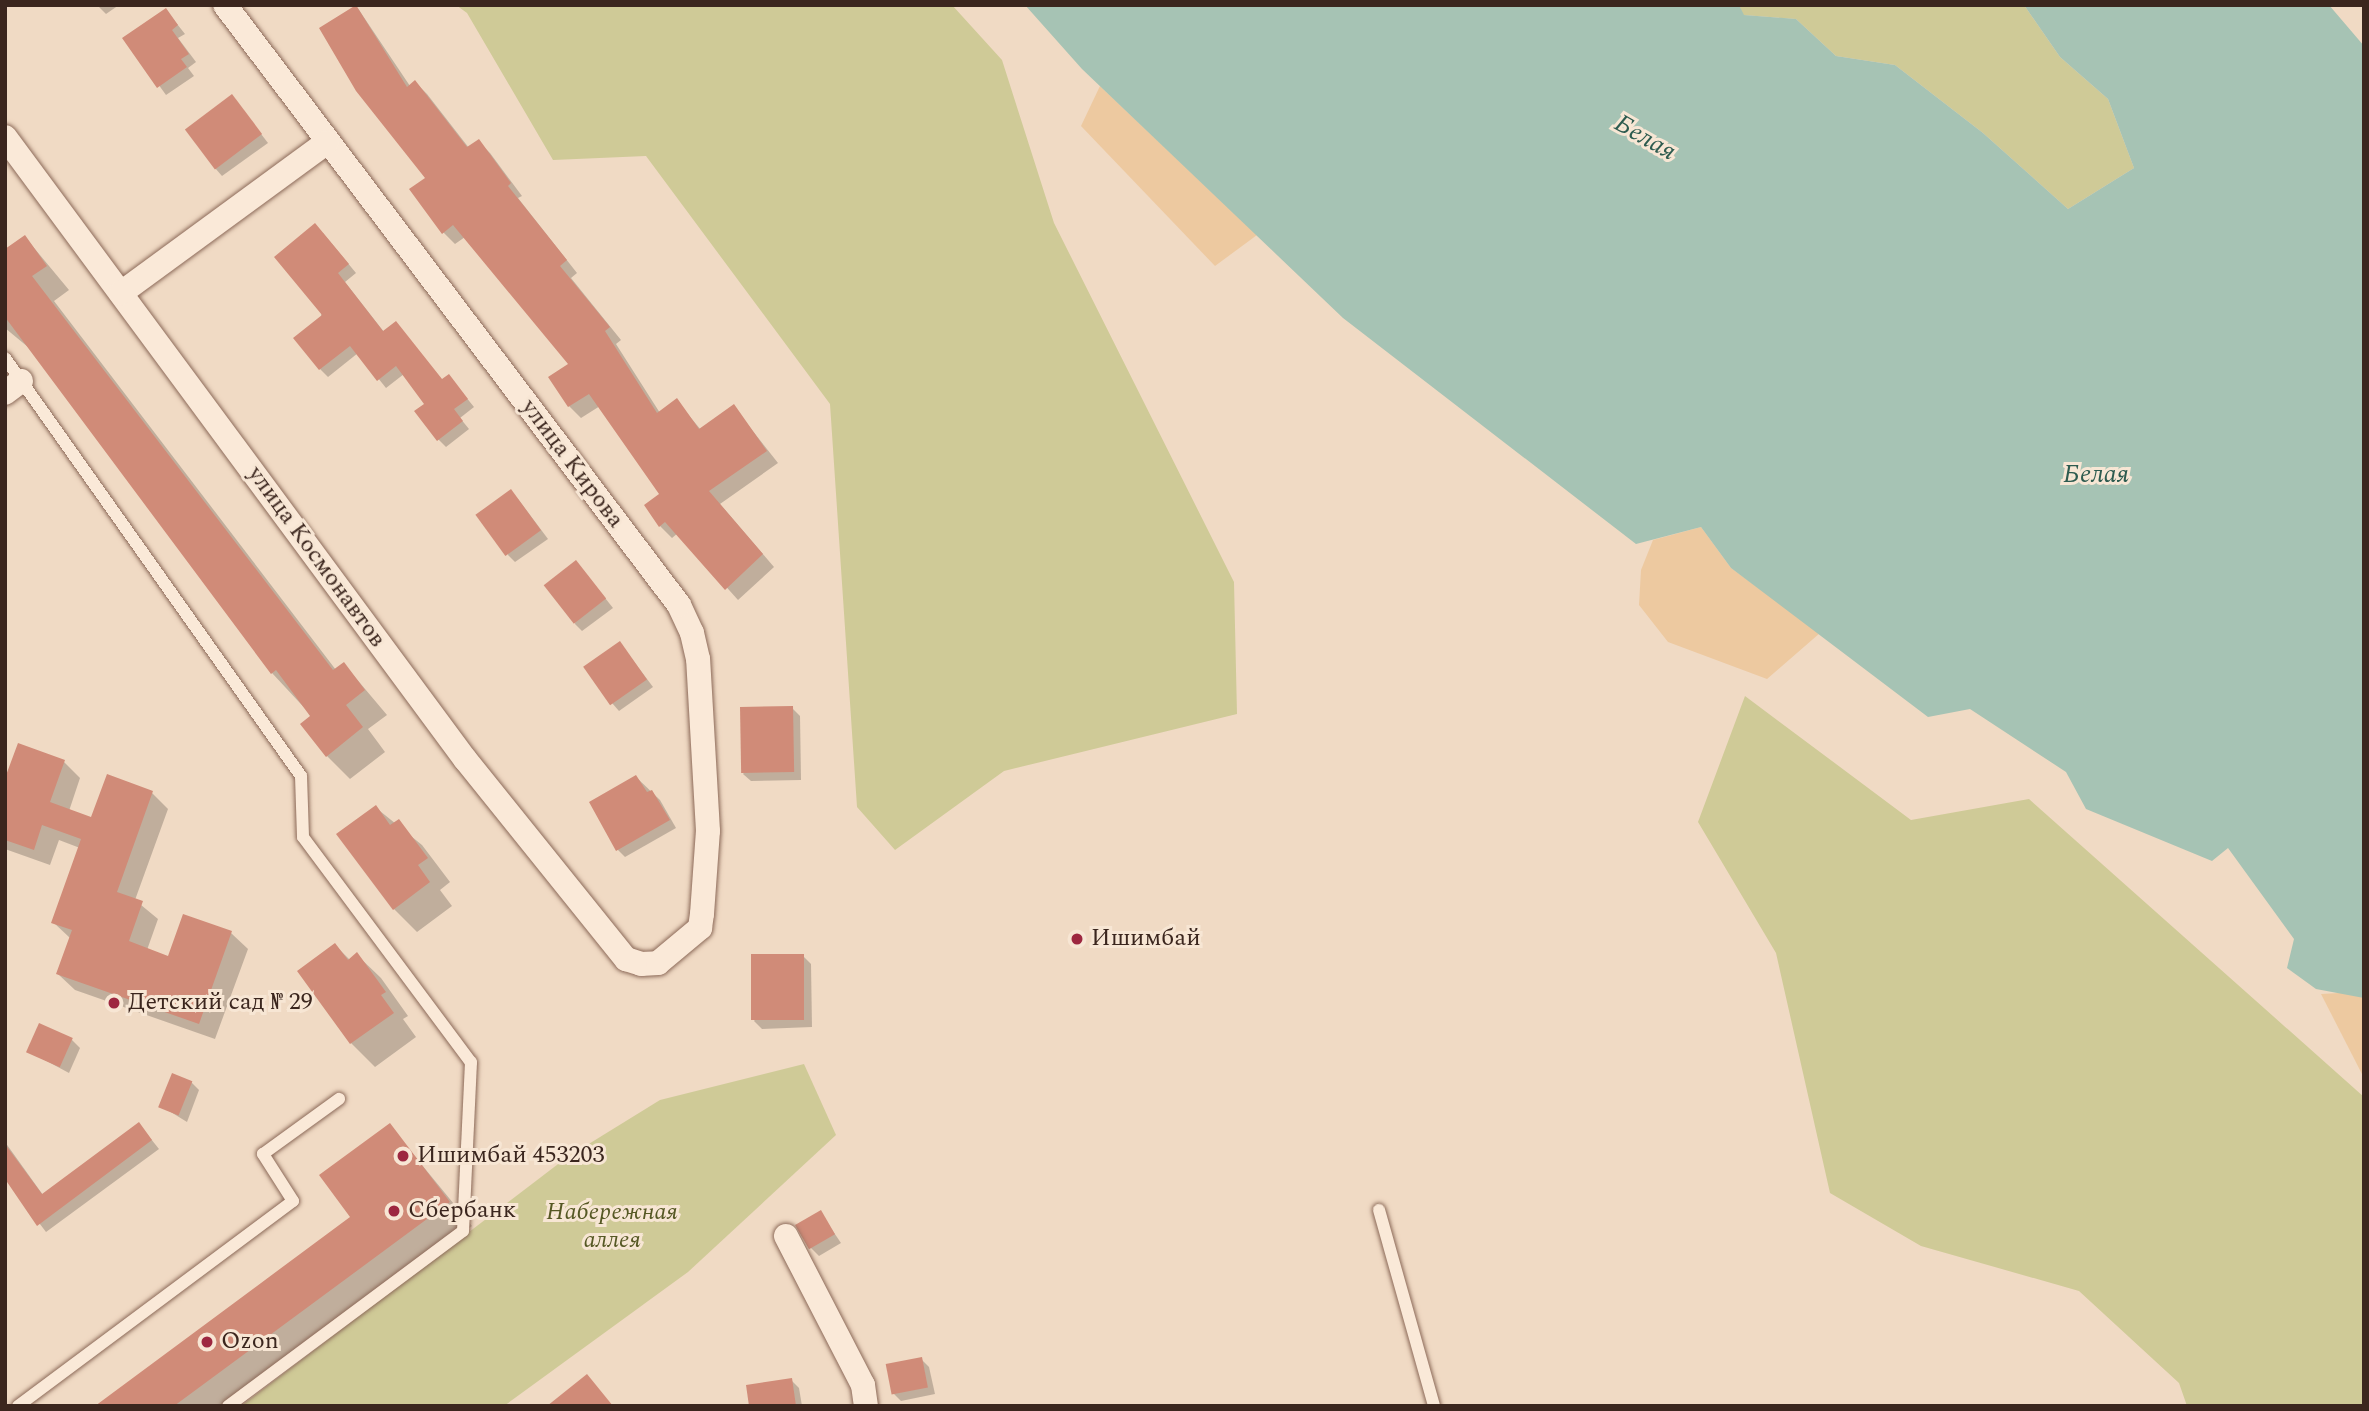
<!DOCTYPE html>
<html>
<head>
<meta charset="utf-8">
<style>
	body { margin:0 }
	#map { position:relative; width:2369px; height:1411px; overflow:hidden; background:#f0dac4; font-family:Spectral,serif }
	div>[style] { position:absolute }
	.green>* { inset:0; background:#cfca97 }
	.sand>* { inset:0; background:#edc9a0 }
	.water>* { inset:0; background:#a6c3b4 }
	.shadow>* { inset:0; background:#0003 }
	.building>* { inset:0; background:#d08b78; transform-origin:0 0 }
	.roads { filter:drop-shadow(0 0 2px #8c6a59) drop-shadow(0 0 2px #8c6a59) }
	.lane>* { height:12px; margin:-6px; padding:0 6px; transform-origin:6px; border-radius:6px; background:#fae9d8 }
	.street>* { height:24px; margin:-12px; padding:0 12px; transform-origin:12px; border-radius:12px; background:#fae9d8 }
	.dots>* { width:19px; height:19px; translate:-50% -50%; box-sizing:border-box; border:4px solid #f7e6d4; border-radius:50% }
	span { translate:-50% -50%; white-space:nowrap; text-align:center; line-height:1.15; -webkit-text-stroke:6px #f7e6d4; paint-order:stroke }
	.street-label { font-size:24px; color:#3b261e }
	.poi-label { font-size:24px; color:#3b261e }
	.left { translate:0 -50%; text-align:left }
	.park-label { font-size:24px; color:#565824; font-style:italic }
	.water-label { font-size:26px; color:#2d5b4f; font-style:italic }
	.frame { position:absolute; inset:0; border:7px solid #3b261e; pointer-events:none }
</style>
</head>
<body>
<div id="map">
	<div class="green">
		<div style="clip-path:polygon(456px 5px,952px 5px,1002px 60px,1054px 223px,1234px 582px,1237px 714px,1004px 771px,895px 850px,857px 807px,830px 404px,646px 156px,553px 160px,467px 13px)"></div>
		<div style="clip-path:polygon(1739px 5px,2024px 5px,2060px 57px,2108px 99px,2134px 168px,2068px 209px,1983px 133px,1895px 65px,1836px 56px,1796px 19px,1743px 15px)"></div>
		<div style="clip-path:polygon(1745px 696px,1911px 820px,2029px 799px,2364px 1097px,2364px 1406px,2187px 1406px,2179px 1383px,2079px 1291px,1921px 1246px,1830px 1193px,1776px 953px,1698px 822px)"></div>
		<div style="clip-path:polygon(804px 1064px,836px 1135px,688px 1272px,504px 1406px,241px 1406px,566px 1158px,660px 1100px)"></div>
	</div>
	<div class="sand">
		<div style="clip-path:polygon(1100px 86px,1257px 235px,1215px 266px,1081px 126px)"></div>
		<div style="clip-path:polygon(1701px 527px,1731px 568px,1820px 633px,1767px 679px,1668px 642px,1639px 605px,1641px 570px,1653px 540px)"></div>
		<div style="clip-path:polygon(2356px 992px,2364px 997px,2364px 1078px,2321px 994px)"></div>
	</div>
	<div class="water">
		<div style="clip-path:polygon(1025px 5px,1739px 5px,1744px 15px,1796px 19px,1836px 56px,1895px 65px,1983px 133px,2068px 209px,2134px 168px,2108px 99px,2060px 57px,2024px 5px,2329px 5px,2364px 46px,2364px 998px,2316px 989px,2287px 968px,2294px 939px,2228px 848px,2212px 861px,2086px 809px,2066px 772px,1970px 709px,1928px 717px,1731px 568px,1701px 527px,1636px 544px,1343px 318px,1082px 69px)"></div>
	</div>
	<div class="shadow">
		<div style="clip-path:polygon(97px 5px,119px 5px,106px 14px)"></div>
		<div style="clip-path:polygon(357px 7px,410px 86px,415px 82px,427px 94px,469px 148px,478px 141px,490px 153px,522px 196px,518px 198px,577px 273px,571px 278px,621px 340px,616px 344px,660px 413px,677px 401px,701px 430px,734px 407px,778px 463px,720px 504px,774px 567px,738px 600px,678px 533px,672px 538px,660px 526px,662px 495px,600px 406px,581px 418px,569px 406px,571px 364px,465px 237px,455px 244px,443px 232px,427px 178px)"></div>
		<div style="clip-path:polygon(166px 10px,185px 34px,178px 38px,196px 62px,188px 68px,194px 76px,166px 95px,125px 38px)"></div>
		<div style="clip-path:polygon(232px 96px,268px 143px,222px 176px,215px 168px)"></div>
		<div style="clip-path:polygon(323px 233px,356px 273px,345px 282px,384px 332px,396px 323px,443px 381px,449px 376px,474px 407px,460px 418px,469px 429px,446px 447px,438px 439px,427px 404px,404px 374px,386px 388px,358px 353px,328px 377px,320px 369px)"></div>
		<div style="clip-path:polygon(25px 237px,69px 290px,54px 301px,336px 670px,344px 664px,387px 715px,368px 729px,385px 752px,350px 779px,327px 756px,312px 716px,272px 673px,34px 352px,5px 328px,5px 251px)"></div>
		<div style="clip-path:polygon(518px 499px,548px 539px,515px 562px,508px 555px)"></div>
		<div style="clip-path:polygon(583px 570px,613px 608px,582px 631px,575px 624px)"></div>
		<div style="clip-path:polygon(620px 643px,653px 687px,619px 711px,612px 703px)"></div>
		<div style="clip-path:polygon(792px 708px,800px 716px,801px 780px,751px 781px,743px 774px)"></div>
		<div style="clip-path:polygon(64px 762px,80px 778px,69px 811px,92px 819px,152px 793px,168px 809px,135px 900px,158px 919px,147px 950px,169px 958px,185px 916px,231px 933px,248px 949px,215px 1039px,75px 990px,58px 974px,70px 938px,53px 922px,80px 848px,59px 840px,50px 865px,5px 849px,5px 783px)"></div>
		<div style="clip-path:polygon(636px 777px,660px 800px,676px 828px,625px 857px,618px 850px)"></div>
		<div style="clip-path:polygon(375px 807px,422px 845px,450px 882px,440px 890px,452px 906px,417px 932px,394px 909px)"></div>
		<div style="clip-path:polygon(335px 945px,350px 960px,357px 955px,381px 978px,408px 1016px,403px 1019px,416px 1037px,375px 1067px,351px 1043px,299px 971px)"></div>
		<div style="clip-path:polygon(803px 956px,811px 964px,812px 1027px,762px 1029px,754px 1021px)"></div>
		<div style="clip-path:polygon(72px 1040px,80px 1048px,69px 1073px,28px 1051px)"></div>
		<div style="clip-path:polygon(191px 1082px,199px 1090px,187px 1122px,161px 1106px)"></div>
		<div style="clip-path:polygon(139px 1124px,159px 1149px,46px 1232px,5px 1178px,5px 1142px,43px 1195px)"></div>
		<div style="clip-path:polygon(390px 1126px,472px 1226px,229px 1406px,98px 1406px,353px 1218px)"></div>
		<div style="clip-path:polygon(820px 1212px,841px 1243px,819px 1256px,811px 1248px)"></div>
		<div style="clip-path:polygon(921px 1359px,929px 1367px,935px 1394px,901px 1401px,893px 1393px)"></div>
		<div style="clip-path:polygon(791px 1380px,799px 1388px,802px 1406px,751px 1406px)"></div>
	</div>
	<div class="building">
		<div style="clip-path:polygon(356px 5px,407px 87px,415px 80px,467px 147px,479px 139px,511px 183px,508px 186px,567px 260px,560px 266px,610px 327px,605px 331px,657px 413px,677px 398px,699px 429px,734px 404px,767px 451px,709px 491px,763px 554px,725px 590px,665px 522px,659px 527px,644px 505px,659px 494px,589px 394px,568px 407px,548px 377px,568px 364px,453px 225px,442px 234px,409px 189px,425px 178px,356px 91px,319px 28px)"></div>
		<div style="clip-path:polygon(166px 8px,178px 25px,172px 30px,189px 54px,181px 59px,187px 67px,157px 88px,122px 38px)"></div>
		<div style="left:232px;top:94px;width:50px;height:59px;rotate:53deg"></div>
		<div style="clip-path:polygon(315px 223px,349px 264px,338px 273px,383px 331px,396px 321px,442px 379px,449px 374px,468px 399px,454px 409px,463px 421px,437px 441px,414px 411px,424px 404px,396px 366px,377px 381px,350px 346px,319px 370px,293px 338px,322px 315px,274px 257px)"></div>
		<div style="clip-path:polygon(25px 235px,47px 266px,32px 276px,333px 670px,344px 662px,365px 690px,346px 705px,363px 727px,326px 757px,300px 724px,310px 716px,276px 670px,271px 674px,5px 317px,5px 249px)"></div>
		<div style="left:511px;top:489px;width:51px;height:44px;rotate:54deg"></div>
		<div style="left:576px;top:560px;width:49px;height:41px;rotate:52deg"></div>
		<div style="left:620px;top:641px;width:47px;height:45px;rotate:55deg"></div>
		<div style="left:793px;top:706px;width:66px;height:53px;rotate:89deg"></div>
		<div style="clip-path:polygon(18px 743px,65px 760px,50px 802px,91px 817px,107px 774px,153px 791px,117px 892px,143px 901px,129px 941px,168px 956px,183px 914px,232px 931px,199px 1024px,56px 974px,72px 930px,51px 923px,81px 839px,42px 825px,34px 850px,5px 840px,5px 778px)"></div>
		<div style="clip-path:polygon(636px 775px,647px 792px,652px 790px,670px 820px,616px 851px,589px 802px)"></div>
		<div style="clip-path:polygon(376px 805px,390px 825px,399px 819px,428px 858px,418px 865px,430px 882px,393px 910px,336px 834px)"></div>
		<div style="clip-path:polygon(335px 943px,348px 960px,357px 952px,386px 992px,381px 995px,394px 1013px,350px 1044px,297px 971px)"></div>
		<div style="left:804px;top:954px;width:66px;height:53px;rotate:90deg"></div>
		<div style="left:39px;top:1023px;width:37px;height:32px;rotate:24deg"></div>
		<div style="left:172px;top:1073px;width:22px;height:37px;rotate:22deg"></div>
		<div style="clip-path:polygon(139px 1122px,152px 1140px,37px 1226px,5px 1179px,5px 1144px,42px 1194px)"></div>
		<div style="clip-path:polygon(390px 1123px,450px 1202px,174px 1406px,95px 1406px,350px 1217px,319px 1175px)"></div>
		<div style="left:821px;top:1210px;width:28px;height:30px;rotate:60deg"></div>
		<div style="left:922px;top:1357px;width:31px;height:37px;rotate:79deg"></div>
		<div style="clip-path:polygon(587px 1374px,613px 1406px,547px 1406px)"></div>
		<div style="clip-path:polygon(792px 1378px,796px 1406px,749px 1406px,746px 1385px)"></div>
	</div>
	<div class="roads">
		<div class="lane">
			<div style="left:5px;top:358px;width:512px;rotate:54.7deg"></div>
			<div style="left:301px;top:776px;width:61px;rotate:88.1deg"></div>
			<div style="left:303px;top:837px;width:281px;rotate:53.3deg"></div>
			<div style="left:471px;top:1062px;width:169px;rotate:92.7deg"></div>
			<div style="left:463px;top:1231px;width:293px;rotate:143.3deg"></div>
			<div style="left:1379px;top:1210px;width:204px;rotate:74.3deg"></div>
			<div style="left:18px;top:1406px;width:343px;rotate:-36.7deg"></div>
			<div style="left:293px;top:1201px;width:56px;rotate:-122.6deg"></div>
			<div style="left:263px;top:1154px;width:94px;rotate:-35.9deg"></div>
		</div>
		<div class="street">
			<div style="left:5px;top:137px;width:774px;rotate:53.52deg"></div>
			<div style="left:465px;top:759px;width:257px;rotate:51.2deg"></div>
			<div style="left:626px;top:959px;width:16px;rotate:18deg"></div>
			<div style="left:641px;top:964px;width:17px;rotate:-3deg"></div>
			<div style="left:658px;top:963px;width:55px;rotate:-39.8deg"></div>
			<div style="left:700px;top:928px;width:14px;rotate:-82deg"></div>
			<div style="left:702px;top:914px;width:83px;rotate:-85.9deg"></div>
			<div style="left:708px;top:831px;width:172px;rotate:-93.3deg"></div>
			<div style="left:698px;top:659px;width:27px;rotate:-103deg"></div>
			<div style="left:692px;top:633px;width:31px;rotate:-115deg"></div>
			<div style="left:679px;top:605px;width:752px;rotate:-127.11deg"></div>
			<div style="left:121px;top:293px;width:255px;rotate:-36.2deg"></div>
			<div style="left:5px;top:393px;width:20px;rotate:-37deg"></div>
			<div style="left:786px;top:1236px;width:168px;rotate:62.7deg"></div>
			<div style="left:863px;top:1385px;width:21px;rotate:82deg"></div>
		</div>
	</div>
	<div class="dots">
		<div style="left:1077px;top:939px;background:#9d2740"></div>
		<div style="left:114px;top:1003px;background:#9d2740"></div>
		<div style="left:403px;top:1156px;background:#9d2740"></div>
		<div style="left:394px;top:1211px;background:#9d2740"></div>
		<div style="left:207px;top:1342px;background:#9d2740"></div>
	</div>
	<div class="street-label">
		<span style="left:572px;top:464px;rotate:53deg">улица Кирова</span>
		<span style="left:316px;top:557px;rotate:54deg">улица Космонавтов</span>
	</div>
	<div class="poi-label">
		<span class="left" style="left:1091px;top:939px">Ишимбай</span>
		<span class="left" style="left:128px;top:1003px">Детский сад № 29</span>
		<span class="left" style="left:417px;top:1156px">Ишимбай 453203</span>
		<span class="left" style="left:408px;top:1211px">Сбербанк</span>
		<span class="left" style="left:221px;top:1342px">Ozon</span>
	</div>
	<div class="park-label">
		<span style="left:612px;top:1227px">Набережная<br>аллея</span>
	</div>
	<div class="water-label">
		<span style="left:1645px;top:138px;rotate:30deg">Белая</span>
		<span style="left:2096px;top:475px">Белая</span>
	</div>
	<div class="frame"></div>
</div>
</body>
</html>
